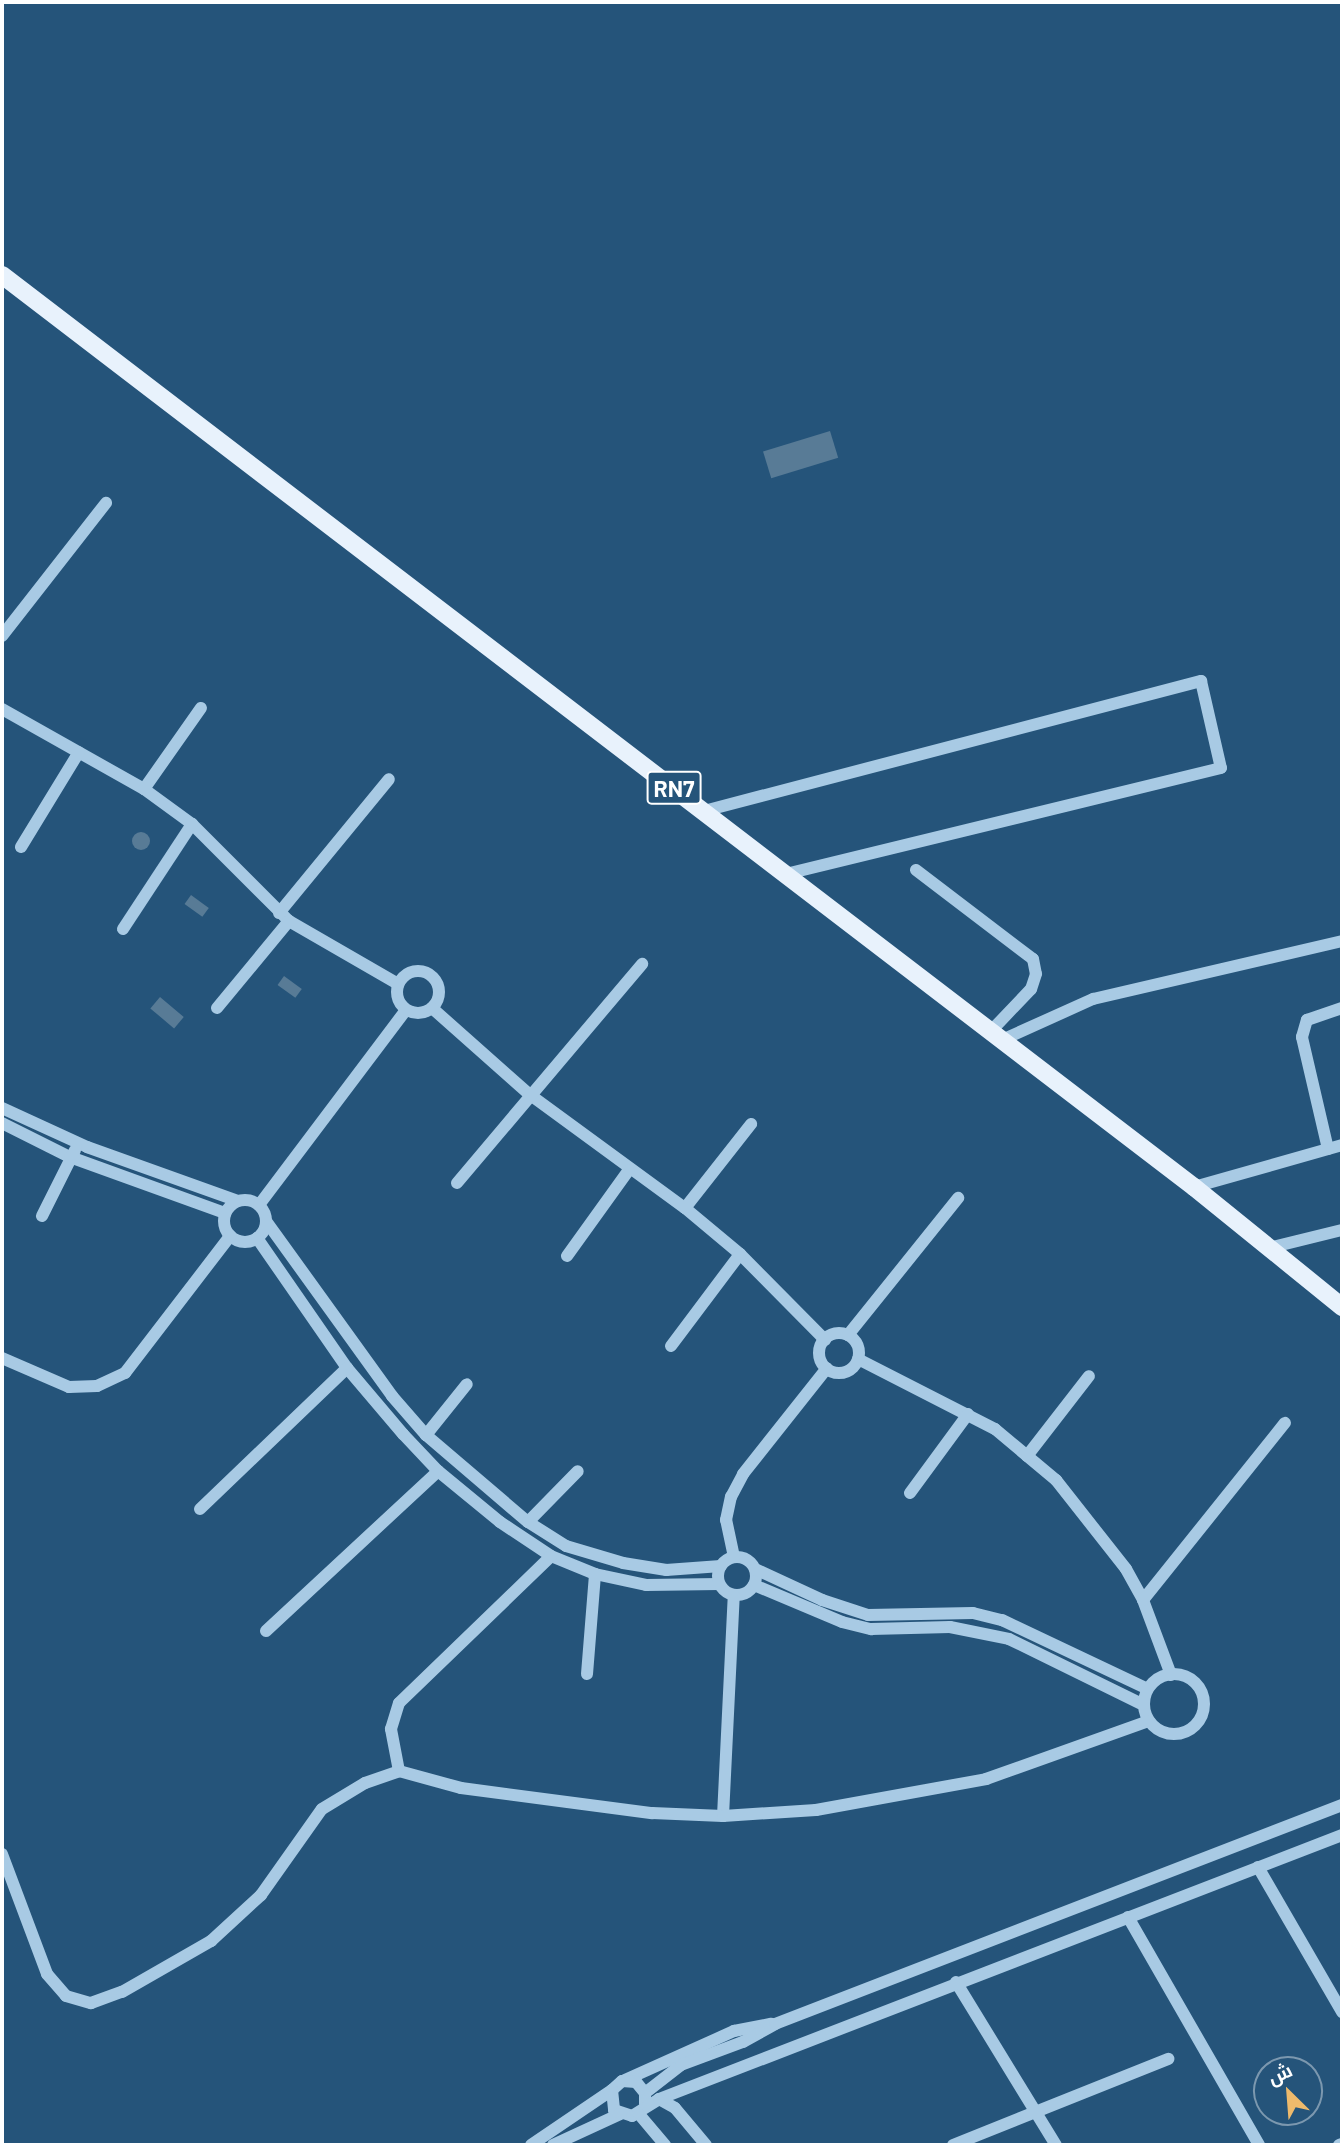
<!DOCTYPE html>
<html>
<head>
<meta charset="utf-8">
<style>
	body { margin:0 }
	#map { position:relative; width:1344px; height:2147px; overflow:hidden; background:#25547a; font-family:Barlow,Cairo,sans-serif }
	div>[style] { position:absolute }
	.water>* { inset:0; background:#587b96; transform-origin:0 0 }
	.round { border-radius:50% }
	.minor>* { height:12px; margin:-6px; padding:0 6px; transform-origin:6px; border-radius:6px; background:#a8cae4 }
	.minor>.ring { margin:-6px; padding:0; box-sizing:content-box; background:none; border:12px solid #a8cae4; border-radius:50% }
	.major>* { height:18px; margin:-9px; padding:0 9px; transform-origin:9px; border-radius:9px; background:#e8f2fc }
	span { translate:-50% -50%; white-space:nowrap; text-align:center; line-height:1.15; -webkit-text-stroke:5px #25547a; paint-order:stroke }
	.shield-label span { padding:2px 5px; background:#25547a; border:2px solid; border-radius:5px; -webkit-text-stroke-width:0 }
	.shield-label { font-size:23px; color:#fff; font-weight:700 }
	.frame { position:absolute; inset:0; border:4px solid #fff; pointer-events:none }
	.north { position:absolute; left:1253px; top:2056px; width:70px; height:70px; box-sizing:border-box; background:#25547a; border:2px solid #7c98af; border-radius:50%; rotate:335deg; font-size:19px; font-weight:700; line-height:28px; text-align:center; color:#fff }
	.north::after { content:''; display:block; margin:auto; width:24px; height:32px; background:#eeba6c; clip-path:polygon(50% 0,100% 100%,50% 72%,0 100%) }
</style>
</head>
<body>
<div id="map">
	<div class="water">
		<div style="left:830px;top:431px;width:28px;height:70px;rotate:73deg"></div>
		<div class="round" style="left:132px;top:832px;width:18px;height:18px"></div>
		<div style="left:191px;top:895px;width:22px;height:11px;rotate:36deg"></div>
		<div style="left:284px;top:976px;width:22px;height:11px;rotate:36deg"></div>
		<div style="left:160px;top:997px;width:31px;height:15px;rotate:40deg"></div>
	</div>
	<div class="minor">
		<div style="left:2px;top:636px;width:169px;rotate:-52deg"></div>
		<div style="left:2px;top:709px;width:163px;rotate:29.4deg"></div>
		<div style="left:144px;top:789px;width:59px;rotate:36.1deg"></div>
		<div style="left:192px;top:824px;width:137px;rotate:45deg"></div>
		<div style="left:289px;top:921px;width:126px;rotate:30deg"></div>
		<div style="left:144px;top:789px;width:99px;rotate:-54.9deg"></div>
		<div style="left:704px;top:811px;width:514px;rotate:-14.66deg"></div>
		<div style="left:1201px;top:681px;width:89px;rotate:77.1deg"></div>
		<div style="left:1221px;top:768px;width:447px;rotate:166.3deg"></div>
		<div style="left:21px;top:847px;width:111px;rotate:-58.6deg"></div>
		<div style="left:916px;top:870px;width:147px;rotate:37.3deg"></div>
		<div style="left:1033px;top:959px;width:15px;rotate:79deg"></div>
		<div style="left:1036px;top:974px;width:16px;rotate:108deg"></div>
		<div style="left:1031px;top:989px;width:58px;rotate:133.6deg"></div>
		<div style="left:279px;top:913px;width:173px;rotate:-50.6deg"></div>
		<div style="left:123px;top:929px;width:126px;rotate:-56.7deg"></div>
		<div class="ring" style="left:397px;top:971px;width:30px;height:30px"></div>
		<div style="left:217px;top:1008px;width:113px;rotate:-50.4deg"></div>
		<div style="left:432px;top:1008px;width:130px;rotate:41.6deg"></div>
		<div style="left:529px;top:1094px;width:193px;rotate:36.2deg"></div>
		<div style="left:685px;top:1208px;width:72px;rotate:39.9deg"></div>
		<div style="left:740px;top:1254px;width:121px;rotate:45.3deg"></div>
		<div style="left:1002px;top:1040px;width:100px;rotate:-24.3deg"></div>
		<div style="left:1093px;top:999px;width:256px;rotate:-13.1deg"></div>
		<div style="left:2px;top:1108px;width:94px;rotate:24.6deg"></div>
		<div style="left:87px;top:1147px;width:160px;rotate:19.7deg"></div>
		<div style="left:2px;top:1123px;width:76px;rotate:26.6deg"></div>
		<div style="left:70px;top:1157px;width:165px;rotate:19.9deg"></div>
		<div style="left:1328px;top:1149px;width:115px;rotate:-103.1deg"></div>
		<div style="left:1302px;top:1037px;width:18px;rotate:-74deg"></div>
		<div style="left:1307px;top:1020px;width:37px;rotate:-19deg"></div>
		<div style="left:457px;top:1183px;width:287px;rotate:-49.8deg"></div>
		<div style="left:1194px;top:1187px;width:154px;rotate:-15.8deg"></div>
		<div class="ring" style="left:224px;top:1200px;width:30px;height:30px"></div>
		<div style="left:259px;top:1205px;width:244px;rotate:-53deg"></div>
		<div style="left:685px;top:1208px;width:107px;rotate:-51.8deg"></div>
		<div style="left:42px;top:1216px;width:74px;rotate:-63.4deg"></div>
		<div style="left:266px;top:1221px;width:216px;rotate:54.2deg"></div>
		<div style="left:392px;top:1396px;width:52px;rotate:48.9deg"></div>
		<div style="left:426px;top:1435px;width:134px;rotate:40.5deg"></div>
		<div style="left:528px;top:1522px;width:45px;rotate:32.3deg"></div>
		<div style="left:566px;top:1546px;width:59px;rotate:16.6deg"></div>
		<div style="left:623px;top:1563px;width:44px;rotate:9.2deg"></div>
		<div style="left:666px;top:1570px;width:55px;rotate:-4.2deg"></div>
		<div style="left:257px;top:1238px;width:158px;rotate:55.3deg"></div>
		<div style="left:347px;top:1368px;width:87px;rotate:49.7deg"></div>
		<div style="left:403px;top:1434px;width:51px;rotate:46.6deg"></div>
		<div style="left:438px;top:1471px;width:80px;rotate:39.4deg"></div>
		<div style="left:500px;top:1522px;width:61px;rotate:33.7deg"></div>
		<div style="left:551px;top:1556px;width:48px;rotate:22.2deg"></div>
		<div style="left:595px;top:1574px;width:52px;rotate:12.2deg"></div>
		<div style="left:646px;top:1585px;width:73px;rotate:-0.8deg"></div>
		<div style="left:1269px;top:1248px;width:75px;rotate:-13.9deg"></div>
		<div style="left:567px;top:1256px;width:105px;rotate:-54.3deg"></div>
		<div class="ring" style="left:819px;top:1333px;width:28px;height:28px"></div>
		<div style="left:848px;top:1335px;width:176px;rotate:-51.2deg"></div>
		<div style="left:671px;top:1346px;width:115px;rotate:-53.1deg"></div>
		<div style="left:2px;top:1358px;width:73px;rotate:23.4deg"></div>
		<div style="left:69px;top:1387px;width:28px;rotate:-2deg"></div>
		<div style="left:97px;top:1386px;width:31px;rotate:-25deg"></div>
		<div style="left:125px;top:1373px;width:173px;rotate:-52.5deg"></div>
		<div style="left:858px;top:1359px;width:154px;rotate:27.1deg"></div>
		<div style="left:995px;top:1429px;width:80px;rotate:39.9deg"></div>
		<div style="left:1056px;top:1480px;width:113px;rotate:51.8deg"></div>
		<div style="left:1126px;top:1569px;width:35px;rotate:61deg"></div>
		<div style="left:1143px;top:1600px;width:80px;rotate:69.5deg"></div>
		<div style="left:426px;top:1435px;width:65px;rotate:-51.2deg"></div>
		<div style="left:1027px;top:1456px;width:101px;rotate:-52.2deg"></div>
		<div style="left:910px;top:1493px;width:98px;rotate:-53.7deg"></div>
		<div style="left:200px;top:1509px;width:204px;rotate:-43.8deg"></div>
		<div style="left:528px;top:1522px;width:71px;rotate:-45.6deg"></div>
		<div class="ring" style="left:718px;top:1557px;width:26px;height:26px"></div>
		<div style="left:734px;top:1557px;width:38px;rotate:-102deg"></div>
		<div style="left:726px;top:1520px;width:24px;rotate:-78deg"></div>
		<div style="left:731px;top:1497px;width:26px;rotate:-62deg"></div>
		<div style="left:743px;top:1474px;width:135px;rotate:-51.6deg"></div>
		<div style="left:755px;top:1569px;width:74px;rotate:24.8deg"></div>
		<div style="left:822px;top:1600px;width:48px;rotate:18.1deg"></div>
		<div style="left:868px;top:1615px;width:105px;rotate:-1.1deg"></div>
		<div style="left:973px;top:1613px;width:30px;rotate:14deg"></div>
		<div style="left:1002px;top:1620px;width:161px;rotate:25.3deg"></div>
		<div style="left:754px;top:1585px;width:95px;rotate:22.8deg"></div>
		<div style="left:842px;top:1622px;width:30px;rotate:14deg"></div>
		<div style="left:871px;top:1629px;width:79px;rotate:-1.5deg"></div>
		<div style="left:950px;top:1627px;width:60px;rotate:11.5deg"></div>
		<div style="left:1009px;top:1639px;width:150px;rotate:26.1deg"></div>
		<div style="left:1143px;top:1600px;width:227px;rotate:-51.3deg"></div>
		<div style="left:266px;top:1631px;width:235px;rotate:-42.9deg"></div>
		<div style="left:587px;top:1674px;width:100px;rotate:-85.4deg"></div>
		<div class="ring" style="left:1144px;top:1674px;width:48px;height:48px"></div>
		<div style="left:399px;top:1771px;width:43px;rotate:-100.8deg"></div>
		<div style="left:391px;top:1729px;width:27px;rotate:-73deg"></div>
		<div style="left:399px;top:1703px;width:211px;rotate:-44deg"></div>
		<div style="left:723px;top:1816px;width:221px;rotate:-87.2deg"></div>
		<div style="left:2px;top:1854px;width:128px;rotate:69.4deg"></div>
		<div style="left:47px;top:1974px;width:29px;rotate:49deg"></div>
		<div style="left:66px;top:1996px;width:26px;rotate:16deg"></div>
		<div style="left:91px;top:2003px;width:33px;rotate:-20deg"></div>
		<div style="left:122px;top:1992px;width:103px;rotate:-29.8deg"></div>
		<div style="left:211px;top:1941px;width:68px;rotate:-42.6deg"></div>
		<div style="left:261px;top:1895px;width:105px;rotate:-54.7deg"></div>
		<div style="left:322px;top:1809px;width:50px;rotate:-31.2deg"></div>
		<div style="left:365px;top:1783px;width:36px;rotate:-19deg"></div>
		<div style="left:399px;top:1771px;width:64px;rotate:15.3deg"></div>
		<div style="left:461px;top:1788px;width:193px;rotate:7.5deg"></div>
		<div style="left:652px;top:1813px;width:71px;rotate:2.4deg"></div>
		<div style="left:723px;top:1816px;width:93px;rotate:-3.7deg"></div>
		<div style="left:816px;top:1810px;width:173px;rotate:-10.3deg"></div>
		<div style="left:986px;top:1779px;width:173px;rotate:-19.6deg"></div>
		<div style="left:1258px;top:1867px;width:168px;rotate:59.9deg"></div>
		<div style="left:1128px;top:1917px;width:263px;rotate:60.1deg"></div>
		<div style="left:956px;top:1982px;width:191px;rotate:58.5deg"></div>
		<div style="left:625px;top:2080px;width:120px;rotate:-24.2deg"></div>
		<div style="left:734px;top:2031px;width:38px;rotate:-11deg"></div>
		<div style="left:645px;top:2093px;width:46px;rotate:-37.9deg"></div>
		<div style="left:681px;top:2065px;width:66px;rotate:-20.4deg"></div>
		<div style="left:743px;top:2042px;width:37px;rotate:-29deg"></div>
		<div style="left:775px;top:2024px;width:608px;rotate:-21.12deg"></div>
		<div style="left:659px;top:2099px;width:18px;rotate:29deg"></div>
		<div style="left:675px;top:2108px;width:48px;rotate:50deg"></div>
		<div style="left:645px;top:2104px;width:11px;rotate:-90deg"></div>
		<div style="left:645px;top:2093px;width:14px;rotate:-129deg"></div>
		<div style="left:636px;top:2082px;width:14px;rotate:-176deg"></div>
		<div style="left:622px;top:2081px;width:13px;rotate:138deg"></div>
		<div style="left:612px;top:2090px;width:20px;rotate:84deg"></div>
		<div style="left:614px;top:2110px;width:19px;rotate:18deg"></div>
		<div style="left:632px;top:2116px;width:32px;rotate:-32deg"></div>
		<div style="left:659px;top:2099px;width:732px;rotate:-21.13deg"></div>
		<div style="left:638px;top:2113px;width:42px;rotate:49.8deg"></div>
		<div style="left:531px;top:2145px;width:98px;rotate:-34.2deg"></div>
		<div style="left:553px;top:2145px;width:74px;rotate:-24.8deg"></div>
		<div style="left:953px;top:2145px;width:232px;rotate:-21.8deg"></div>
		<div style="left:1339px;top:2145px;width:3px;rotate:-18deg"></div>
	</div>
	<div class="major">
		<div style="left:2px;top:275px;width:1501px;rotate:37.42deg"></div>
		<div style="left:1194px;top:1187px;width:191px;rotate:39deg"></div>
	</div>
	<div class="shield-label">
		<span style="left:674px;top:788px">RN7</span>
	</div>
	<div class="frame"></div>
	<div class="north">ش</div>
</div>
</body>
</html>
